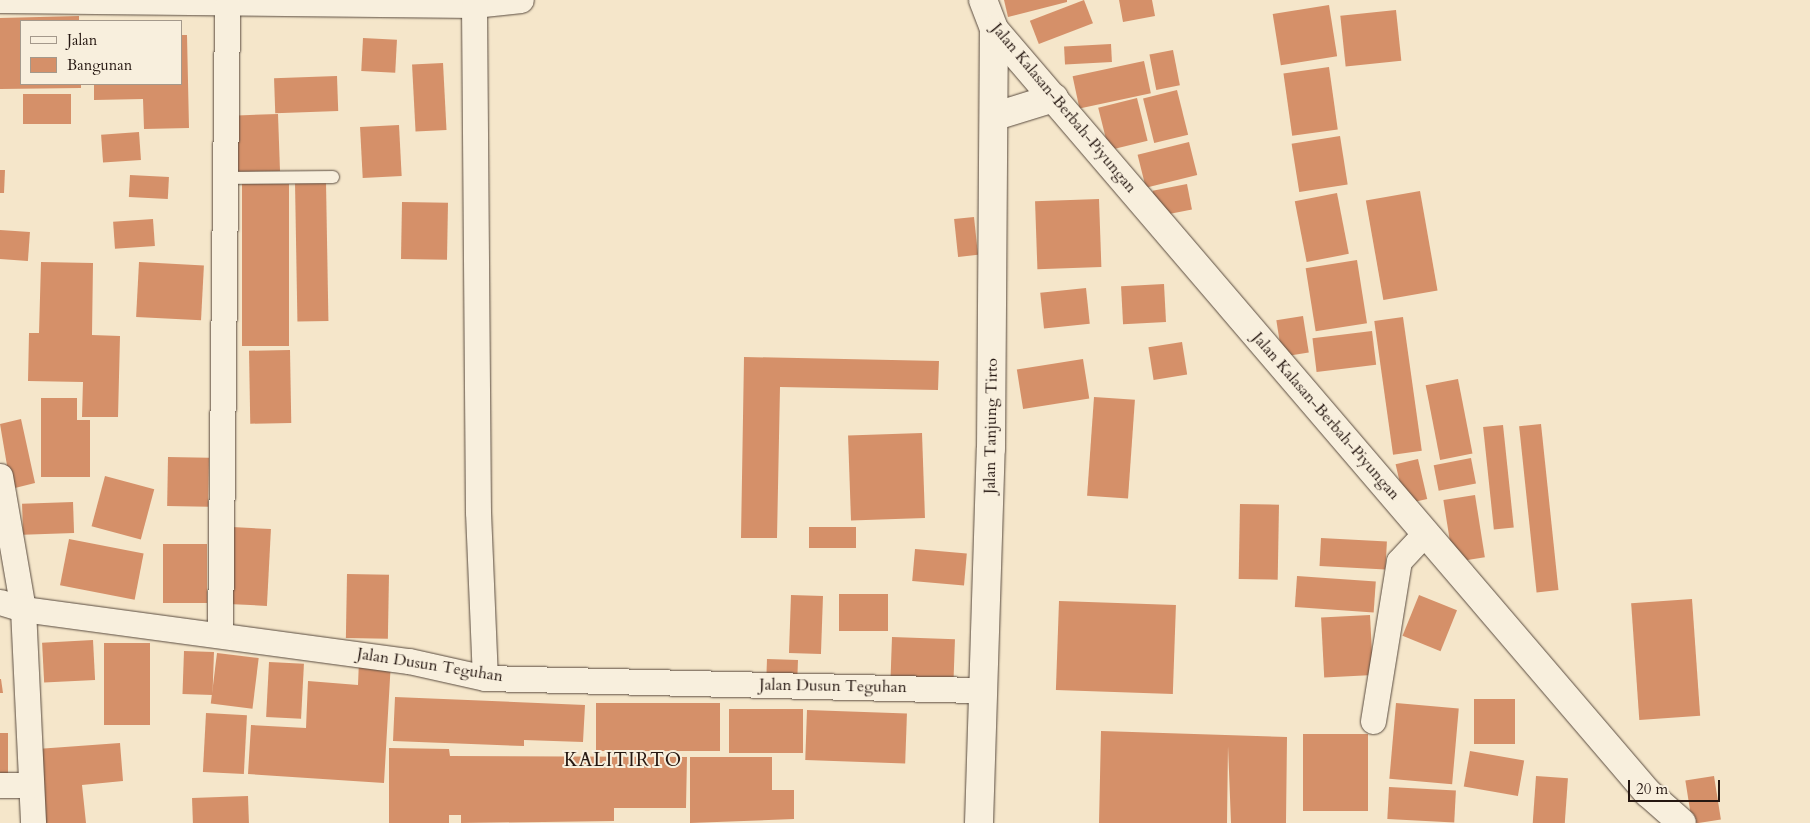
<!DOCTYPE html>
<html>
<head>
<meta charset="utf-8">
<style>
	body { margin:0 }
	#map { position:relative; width:1810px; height:823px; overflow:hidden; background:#f5e6ca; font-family:Cardo,serif }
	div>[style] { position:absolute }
	.building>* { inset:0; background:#d59069; transform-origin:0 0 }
	.roads { filter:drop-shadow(0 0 1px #594b3f) drop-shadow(0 0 1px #594b3f) }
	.service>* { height:12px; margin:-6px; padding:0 6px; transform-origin:6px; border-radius:6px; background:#f8efdd }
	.minor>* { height:25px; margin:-12.5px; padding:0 12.5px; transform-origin:12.5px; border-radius:12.5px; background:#f8efdd }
	.tertiary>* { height:28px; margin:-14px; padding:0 14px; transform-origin:14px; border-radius:14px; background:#f8efdd }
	span { translate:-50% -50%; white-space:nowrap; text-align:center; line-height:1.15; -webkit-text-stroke:4px #f8efdd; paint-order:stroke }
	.street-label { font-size:16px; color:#251711 }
	.quarter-label { font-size:19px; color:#251711; letter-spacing:1px }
	.legend { position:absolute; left:20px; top:20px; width:162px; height:65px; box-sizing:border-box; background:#f8efdd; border:1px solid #a4998b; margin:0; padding:6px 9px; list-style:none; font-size:15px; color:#251711 }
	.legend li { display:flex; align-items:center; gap:10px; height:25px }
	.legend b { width:25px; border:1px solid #a4998b }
	.scale { position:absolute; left:1628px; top:780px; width:92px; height:22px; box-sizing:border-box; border:2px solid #251711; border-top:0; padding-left:6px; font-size:15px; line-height:18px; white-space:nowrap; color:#251711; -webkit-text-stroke:4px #f8efdd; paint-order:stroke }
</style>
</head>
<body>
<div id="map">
	<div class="building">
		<div style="clip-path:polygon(1004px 0,1067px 0,1067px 2px,1008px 17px)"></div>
		<div style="left:1084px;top:0;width:25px;height:58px;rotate:69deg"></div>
		<div style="clip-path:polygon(1119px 0,1152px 0,1155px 16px,1123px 22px)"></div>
		<div style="left:1329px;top:5px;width:52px;height:57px;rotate:81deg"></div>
		<div style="left:1396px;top:10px;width:51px;height:56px;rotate:84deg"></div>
		<div style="clip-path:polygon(79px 16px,79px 21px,21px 21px,21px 84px,81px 84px,81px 88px,0 89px,0 18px)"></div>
		<div style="clip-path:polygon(181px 35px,187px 35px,189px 128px,144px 129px,143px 99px,94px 100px,94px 84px,181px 84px)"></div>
		<div style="left:363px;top:38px;width:34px;height:33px;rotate:3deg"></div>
		<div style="left:1111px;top:44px;width:18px;height:47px;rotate:87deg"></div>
		<div style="left:1173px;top:50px;width:36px;height:24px;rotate:79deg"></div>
		<div style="left:1144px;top:61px;width:33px;height:73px;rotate:78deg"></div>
		<div style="left:443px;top:63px;width:67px;height:31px;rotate:87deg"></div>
		<div style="left:1329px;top:67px;width:63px;height:46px;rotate:82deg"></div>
		<div style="left:337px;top:76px;width:35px;height:63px;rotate:88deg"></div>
		<div style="left:1177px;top:90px;width:46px;height:35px;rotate:76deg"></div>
		<div style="left:23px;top:94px;width:48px;height:30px"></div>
		<div style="left:1137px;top:98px;width:44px;height:40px;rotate:76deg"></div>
		<div style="left:278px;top:114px;width:57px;height:47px;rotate:88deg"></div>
		<div style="left:399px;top:125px;width:51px;height:39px;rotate:87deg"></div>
		<div style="left:139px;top:132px;width:28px;height:38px;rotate:86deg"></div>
		<div style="left:1340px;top:136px;width:49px;height:49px;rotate:81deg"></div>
		<div style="left:1189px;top:142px;width:34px;height:53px;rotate:76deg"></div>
		<div style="clip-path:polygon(0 170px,5px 170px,4px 193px,0 193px)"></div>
		<div style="left:130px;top:175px;width:39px;height:22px;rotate:3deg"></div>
		<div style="left:326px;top:182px;width:139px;height:31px;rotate:89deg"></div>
		<div style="left:242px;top:184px;width:47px;height:162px"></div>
		<div style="left:1187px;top:184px;width:26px;height:35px;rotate:79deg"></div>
		<div style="left:1420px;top:191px;width:101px;height:55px;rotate:80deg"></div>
		<div style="left:1337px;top:193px;width:62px;height:43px;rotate:79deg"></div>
		<div style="left:1099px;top:199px;width:68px;height:64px;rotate:88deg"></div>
		<div style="left:402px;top:202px;width:46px;height:57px;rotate:1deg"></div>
		<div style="left:974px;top:217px;width:38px;height:20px;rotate:84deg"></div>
		<div style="left:153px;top:219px;width:27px;height:40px;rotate:86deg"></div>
		<div style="left:0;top:230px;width:30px;height:29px;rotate:4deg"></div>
		<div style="left:1357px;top:260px;width:64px;height:52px;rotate:81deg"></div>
		<div style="clip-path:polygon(41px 262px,93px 263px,92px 335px,120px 336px,118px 417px,82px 417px,83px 382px,28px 381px,29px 333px,39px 333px)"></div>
		<div style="left:139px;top:262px;width:65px;height:55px;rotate:3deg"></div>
		<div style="left:1164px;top:284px;width:38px;height:43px;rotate:87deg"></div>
		<div style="left:1086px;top:288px;width:36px;height:46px;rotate:84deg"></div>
		<div style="left:1303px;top:316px;width:37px;height:27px;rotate:81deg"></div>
		<div style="left:1403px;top:317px;width:135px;height:29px;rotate:82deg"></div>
		<div style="left:1372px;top:331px;width:34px;height:60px;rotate:83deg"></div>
		<div style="left:1182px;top:342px;width:33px;height:34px;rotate:81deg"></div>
		<div style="left:290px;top:350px;width:73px;height:41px;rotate:89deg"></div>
		<div style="clip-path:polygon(744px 357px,939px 361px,938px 390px,780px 387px,777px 538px,741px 538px)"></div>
		<div style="left:1083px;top:359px;width:40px;height:67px;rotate:81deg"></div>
		<div style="left:1458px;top:379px;width:76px;height:33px;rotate:79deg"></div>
		<div style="left:1094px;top:397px;width:41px;height:99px;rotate:4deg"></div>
		<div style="clip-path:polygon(41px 398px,77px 398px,77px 420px,90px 420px,90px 477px,41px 477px)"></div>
		<div style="clip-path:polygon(21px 419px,35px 483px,11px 489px,0 424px)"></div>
		<div style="left:1541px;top:424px;width:167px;height:22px;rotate:84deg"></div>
		<div style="left:1503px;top:425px;width:103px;height:20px;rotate:84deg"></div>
		<div style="left:922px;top:433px;width:85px;height:74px;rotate:88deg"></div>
		<div style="left:168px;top:457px;width:41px;height:49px;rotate:1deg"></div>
		<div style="left:1471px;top:458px;width:26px;height:38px;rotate:79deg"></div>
		<div style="left:1418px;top:459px;width:41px;height:23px;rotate:77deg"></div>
		<div style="left:105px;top:476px;width:51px;height:52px;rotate:15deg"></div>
		<div style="left:1475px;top:495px;width:63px;height:32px;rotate:81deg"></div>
		<div style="left:73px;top:502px;width:31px;height:51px;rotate:88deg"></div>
		<div style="left:1240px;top:504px;width:39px;height:75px;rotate:1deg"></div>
		<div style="left:232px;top:527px;width:39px;height:77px;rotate:3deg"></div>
		<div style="left:809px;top:527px;width:47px;height:21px"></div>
		<div style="left:1321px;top:538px;width:66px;height:28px;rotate:3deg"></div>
		<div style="left:69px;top:539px;width:76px;height:47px;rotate:11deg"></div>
		<div style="left:163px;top:544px;width:44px;height:59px"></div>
		<div style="left:915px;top:549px;width:52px;height:32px;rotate:5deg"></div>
		<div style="left:347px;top:574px;width:42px;height:64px;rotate:1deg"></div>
		<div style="left:1297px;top:576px;width:79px;height:31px;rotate:4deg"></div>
		<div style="left:839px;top:594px;width:49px;height:37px"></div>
		<div style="left:791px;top:595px;width:32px;height:58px;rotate:2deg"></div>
		<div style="left:1419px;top:595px;width:41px;height:44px;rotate:22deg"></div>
		<div style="left:1692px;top:599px;width:117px;height:61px;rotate:86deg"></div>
		<div style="left:1059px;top:601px;width:117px;height:89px;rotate:2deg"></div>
		<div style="left:1370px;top:615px;width:60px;height:49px;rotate:87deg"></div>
		<div style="left:892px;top:637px;width:63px;height:39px;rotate:2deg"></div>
		<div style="left:93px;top:640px;width:40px;height:51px;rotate:87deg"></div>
		<div style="left:104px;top:643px;width:46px;height:82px"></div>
		<div style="left:184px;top:651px;width:30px;height:43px;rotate:2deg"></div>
		<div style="left:217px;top:653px;width:42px;height:51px;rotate:7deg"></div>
		<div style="left:767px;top:659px;width:31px;height:23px;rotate:2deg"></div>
		<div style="clip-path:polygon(359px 660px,391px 661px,384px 783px,248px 774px,251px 725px,306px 728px,308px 681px,358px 685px)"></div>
		<div style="left:269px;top:662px;width:35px;height:55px;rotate:3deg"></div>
		<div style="clip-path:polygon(0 679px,1px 679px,3px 693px,0 693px)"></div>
		<div style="clip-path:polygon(395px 697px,585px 705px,583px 742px,524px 740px,524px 746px,393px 741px)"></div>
		<div style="left:1474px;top:699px;width:41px;height:45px"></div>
		<div style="left:596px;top:703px;width:124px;height:48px"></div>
		<div style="left:1396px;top:703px;width:63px;height:76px;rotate:5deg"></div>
		<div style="left:729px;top:709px;width:74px;height:44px"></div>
		<div style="left:807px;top:710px;width:100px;height:50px;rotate:2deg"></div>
		<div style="left:206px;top:713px;width:41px;height:59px;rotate:3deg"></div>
		<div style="clip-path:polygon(1101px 731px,1287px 737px,1286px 823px,1231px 823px,1228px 746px,1227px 823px,1099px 823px)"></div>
		<div style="left:0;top:733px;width:8px;height:49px"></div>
		<div style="left:1368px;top:734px;width:77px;height:65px;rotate:90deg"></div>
		<div style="clip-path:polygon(120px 743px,123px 781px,82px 785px,86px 823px,42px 823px,37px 749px)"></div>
		<div style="clip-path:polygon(389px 748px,449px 749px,450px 756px,687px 757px,686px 808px,614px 808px,614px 821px,461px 823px,461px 815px,449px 815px,449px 823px,389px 823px)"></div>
		<div style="left:1470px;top:751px;width:55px;height:36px;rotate:10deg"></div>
		<div style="clip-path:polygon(690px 757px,772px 757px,772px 790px,794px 790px,794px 819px,690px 823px)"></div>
		<div style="left:1536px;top:776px;width:32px;height:47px;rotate:4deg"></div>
		<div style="left:1714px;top:776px;width:44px;height:29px;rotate:81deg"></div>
		<div style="left:1389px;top:787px;width:67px;height:32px;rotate:3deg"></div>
		<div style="left:248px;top:796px;width:27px;height:56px;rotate:88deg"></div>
	</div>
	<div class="roads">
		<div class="service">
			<div style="left:225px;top:178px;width:108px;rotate:-0.5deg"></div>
		</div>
		<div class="minor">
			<div style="left:0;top:0;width:474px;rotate:0.6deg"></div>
			<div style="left:474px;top:5px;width:47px;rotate:-6.1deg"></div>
			<div style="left:474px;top:5px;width:507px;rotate:89.55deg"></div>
			<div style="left:478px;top:512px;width:166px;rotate:87.6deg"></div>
			<div style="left:0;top:476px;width:135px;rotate:80.2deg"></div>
			<div style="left:23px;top:609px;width:214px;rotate:87.3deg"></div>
			<div style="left:0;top:602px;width:24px;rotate:17deg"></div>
			<div style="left:23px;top:609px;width:389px;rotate:7.7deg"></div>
			<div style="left:409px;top:661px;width:78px;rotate:12.6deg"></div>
			<div style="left:485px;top:678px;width:498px;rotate:1.4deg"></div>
			<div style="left:220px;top:635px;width:630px;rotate:-89.36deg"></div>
			<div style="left:1373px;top:721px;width:162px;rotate:-80.8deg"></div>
			<div style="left:1399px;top:561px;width:38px;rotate:-47deg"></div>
			<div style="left:0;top:785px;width:31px"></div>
		</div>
		<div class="tertiary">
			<div style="left:983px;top:0;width:31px;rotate:69deg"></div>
			<div style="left:994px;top:29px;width:1006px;rotate:49.44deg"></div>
			<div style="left:1648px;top:793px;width:45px;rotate:41.4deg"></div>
			<div style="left:996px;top:116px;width:61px;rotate:-17.2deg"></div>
			<div style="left:979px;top:823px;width:374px;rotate:-88.2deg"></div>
			<div style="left:991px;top:449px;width:420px;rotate:-89.6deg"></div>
		</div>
	</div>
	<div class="street-label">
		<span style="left:1064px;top:108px;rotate:50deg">Jalan Kalasan-Berbah-Piyungan</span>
		<span style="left:1326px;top:416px;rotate:49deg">Jalan Kalasan-Berbah-Piyungan</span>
		<span style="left:991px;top:426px;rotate:-89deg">Jalan Tanjung Tirto</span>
		<span style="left:430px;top:665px;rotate:9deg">Jalan Dusun Teguhan</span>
		<span style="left:833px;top:686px;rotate:1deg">Jalan Dusun Teguhan</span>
	</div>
	<div class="quarter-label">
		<span style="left:623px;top:761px">KALITIRTO</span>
	</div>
	<ul class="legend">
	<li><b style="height:6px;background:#f8efdd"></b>Jalan</li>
	<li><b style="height:14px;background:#d59069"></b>Bangunan</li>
	</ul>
	<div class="scale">20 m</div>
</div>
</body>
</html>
